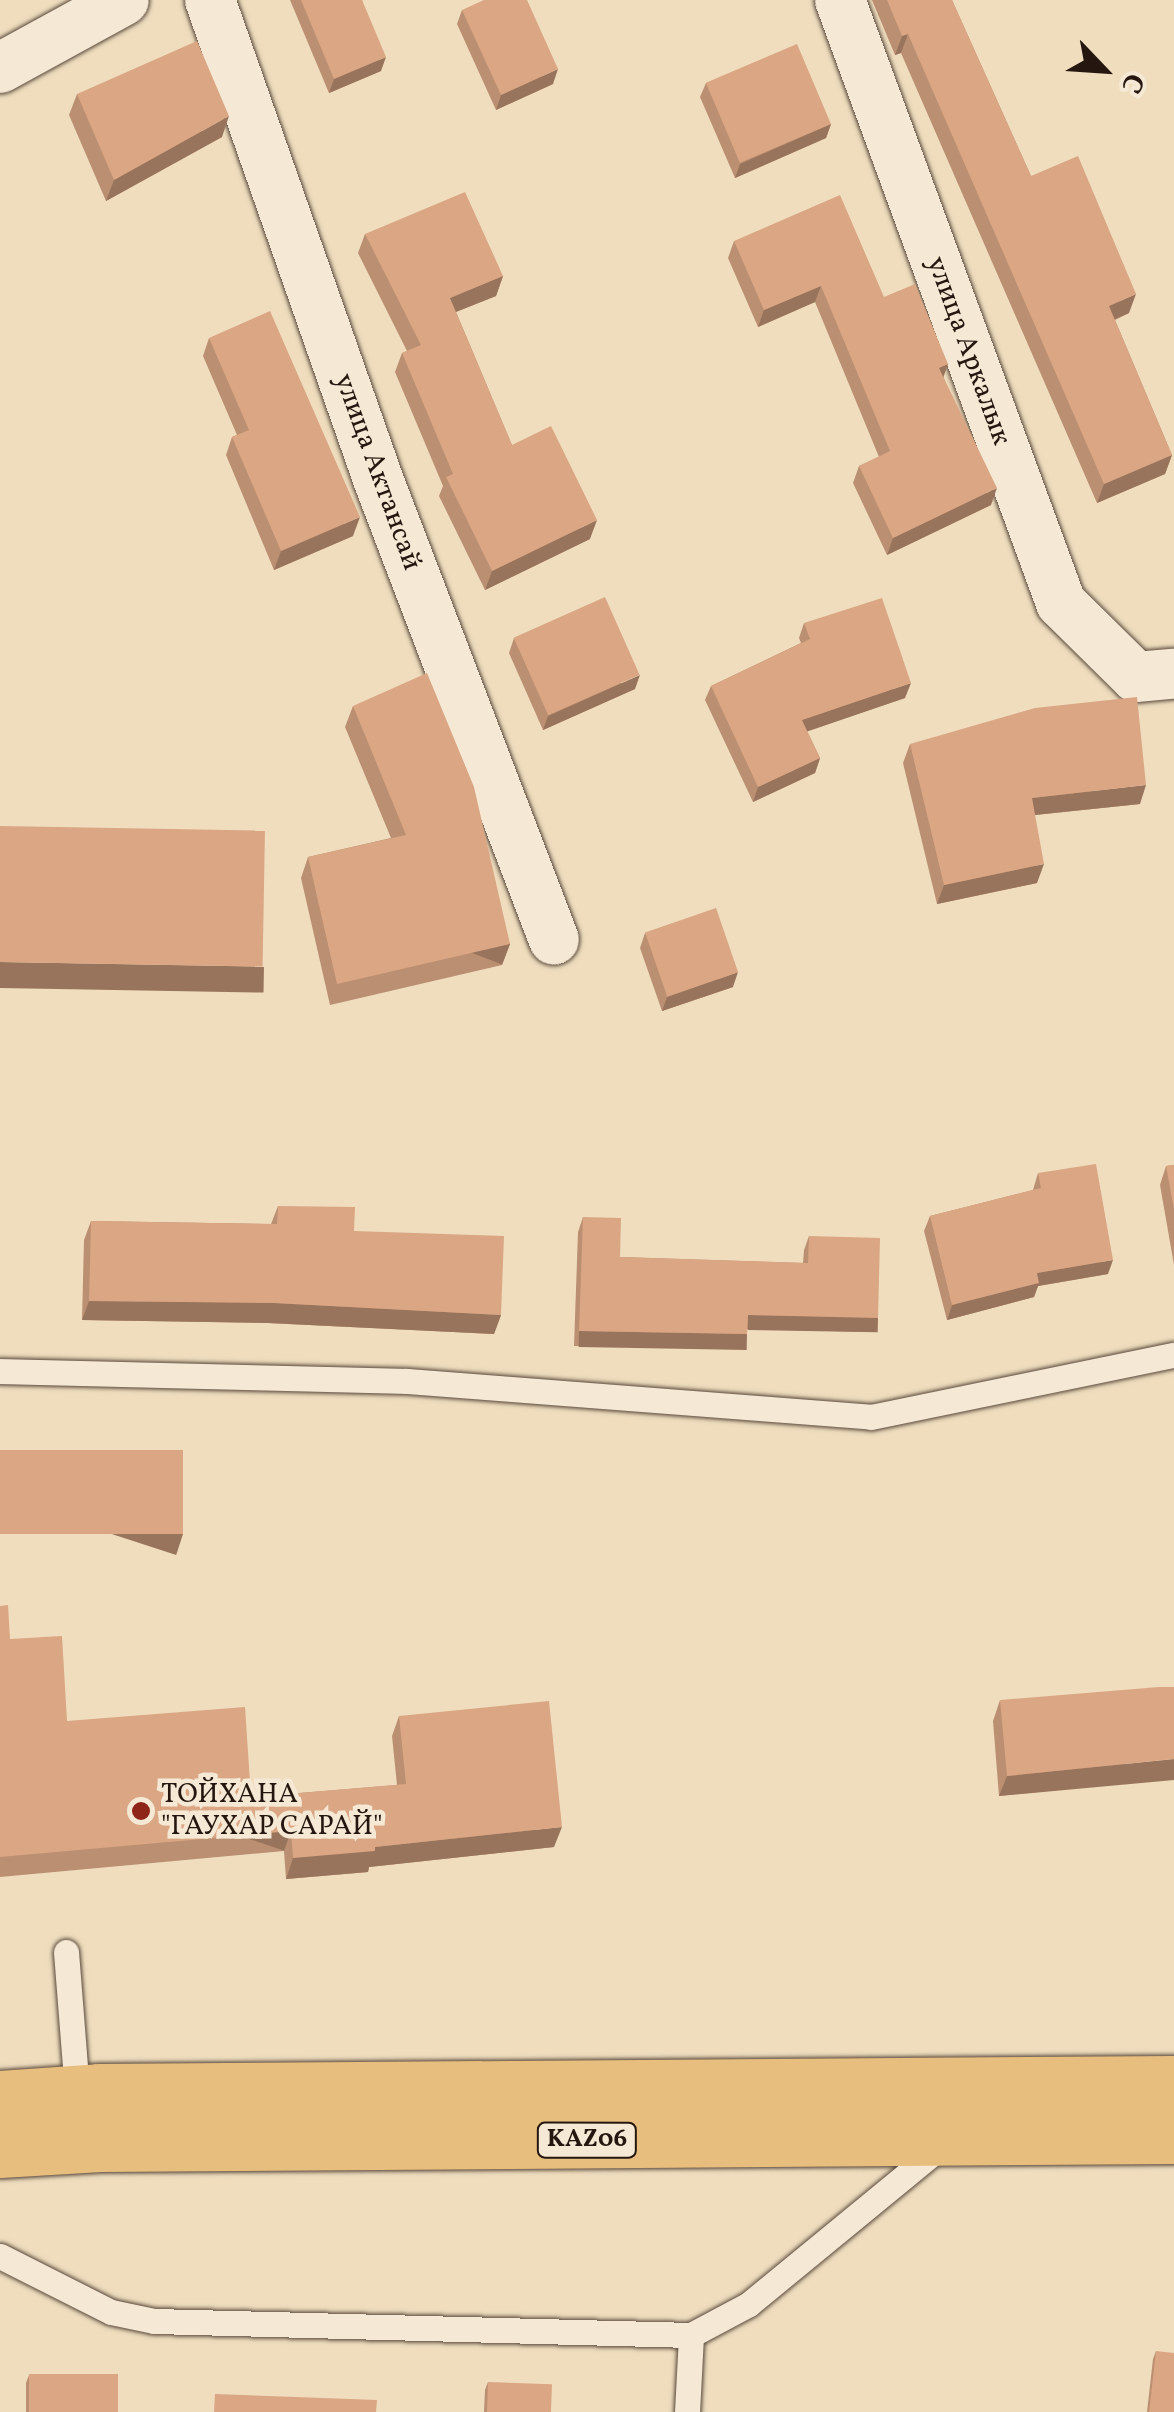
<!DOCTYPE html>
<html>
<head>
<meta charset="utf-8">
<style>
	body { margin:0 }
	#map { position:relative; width:1174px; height:2412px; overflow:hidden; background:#efddbe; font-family:Vollkorn,serif }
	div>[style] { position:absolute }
	.roads { filter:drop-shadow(0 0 2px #58483b) drop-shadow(0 0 2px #58483b) }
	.service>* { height:25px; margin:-12.5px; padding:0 12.5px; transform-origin:12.5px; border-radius:12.5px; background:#f5e9d5 }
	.minor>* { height:50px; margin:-25px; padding:0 25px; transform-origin:25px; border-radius:25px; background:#f5e9d5 }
	.trunk>* { height:55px; margin:-27.5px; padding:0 27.5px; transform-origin:27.5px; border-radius:27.5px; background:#e8be7f }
	.wall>* { inset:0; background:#bb8f71 }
	.shaded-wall>* { inset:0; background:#99745c; transform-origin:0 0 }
	.building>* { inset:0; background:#daa683; transform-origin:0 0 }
	.dots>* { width:28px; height:28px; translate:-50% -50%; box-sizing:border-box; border:5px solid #f5e9d5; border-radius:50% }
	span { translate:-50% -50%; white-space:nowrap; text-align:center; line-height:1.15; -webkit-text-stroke:9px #f5e9d5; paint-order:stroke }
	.shield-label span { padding:2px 8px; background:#f5e9d5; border:2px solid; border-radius:8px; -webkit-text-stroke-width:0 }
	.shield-label { font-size:25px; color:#25170f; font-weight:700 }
	.street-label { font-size:28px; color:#25170f }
	.poi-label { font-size:28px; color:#25170f }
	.left { translate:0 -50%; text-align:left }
	.north { position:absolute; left:1054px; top:20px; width:100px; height:100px; -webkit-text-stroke:8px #f5e9d5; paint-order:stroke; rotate:115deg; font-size:28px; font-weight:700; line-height:40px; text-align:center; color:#25170f }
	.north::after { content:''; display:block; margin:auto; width:35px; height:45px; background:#25170f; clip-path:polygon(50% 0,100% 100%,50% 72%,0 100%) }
</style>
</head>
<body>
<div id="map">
	<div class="roads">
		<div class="service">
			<div style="left:0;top:1371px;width:407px;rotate:1.4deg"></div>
			<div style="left:407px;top:1381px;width:465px;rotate:4.4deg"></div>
			<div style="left:871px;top:1417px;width:309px;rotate:-11.6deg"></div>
			<div style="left:66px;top:1952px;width:141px;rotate:85.5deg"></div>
			<div style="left:0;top:2256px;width:124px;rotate:26.8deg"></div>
			<div style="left:111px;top:2312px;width:44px;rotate:11.8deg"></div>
			<div style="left:154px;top:2321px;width:537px;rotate:1.49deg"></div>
			<div style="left:691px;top:2335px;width:66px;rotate:-28.1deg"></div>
			<div style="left:749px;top:2304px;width:252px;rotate:-39.4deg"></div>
			<div style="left:687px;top:2412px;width:77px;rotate:-87deg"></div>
		</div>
		<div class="minor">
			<div style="left:210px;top:0;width:508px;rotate:70.67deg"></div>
			<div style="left:378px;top:479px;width:493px;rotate:69.1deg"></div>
			<div style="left:840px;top:0;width:642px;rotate:69.87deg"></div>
			<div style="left:1061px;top:603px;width:105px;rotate:44.6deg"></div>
			<div style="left:1136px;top:677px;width:38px;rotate:-5deg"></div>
			<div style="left:0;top:68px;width:141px;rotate:-28.7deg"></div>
		</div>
		<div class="trunk">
			<div style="left:0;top:2098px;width:99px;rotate:-4deg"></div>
			<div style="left:99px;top:2091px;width:1075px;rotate:-0.43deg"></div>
			<div style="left:0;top:2150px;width:100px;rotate:-3.4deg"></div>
			<div style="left:100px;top:2144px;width:1074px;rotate:-0.43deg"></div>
		</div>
	</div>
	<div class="wall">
		<div style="clip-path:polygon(290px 0,362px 0,381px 71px,329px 93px)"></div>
		<div style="clip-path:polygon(872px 0,952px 0,1031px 176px,1129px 313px,1115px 320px,1172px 455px,1165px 474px,1097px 503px,901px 53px,895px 55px)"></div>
		<div style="clip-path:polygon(462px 10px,553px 84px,496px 110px,457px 24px)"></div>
		<div style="clip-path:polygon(706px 83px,831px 124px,826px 138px,735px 178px,700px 97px)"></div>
		<div style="clip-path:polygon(77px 94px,222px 137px,106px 201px,69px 115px)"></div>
		<div style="clip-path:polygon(365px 234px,503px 276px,496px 296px,456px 312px,512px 445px,590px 539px,485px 590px,439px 496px,443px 486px,395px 372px,402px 353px,407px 351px,358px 253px)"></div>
		<div style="clip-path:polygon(734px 241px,884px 297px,948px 364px,943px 376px,991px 505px,887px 555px,853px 483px,859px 466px,879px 457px,815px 302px,758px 327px,728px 258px)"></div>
		<div style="clip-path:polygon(209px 338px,353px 536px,274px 570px,226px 455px,232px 437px,237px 435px,203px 356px)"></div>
		<div style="clip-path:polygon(804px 623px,905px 698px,807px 731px,820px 758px,815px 773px,753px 802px,705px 700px,711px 686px,801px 643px,799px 638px)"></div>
		<div style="clip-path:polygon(514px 638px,635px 689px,543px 730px,509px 653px)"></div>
		<div style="clip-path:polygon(353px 706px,510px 944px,502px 965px,330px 1005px,301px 878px,308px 857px,391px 838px,345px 727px)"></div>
		<div style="clip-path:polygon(910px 744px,1140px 804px,1035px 815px,1037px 883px,937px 904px,903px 763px)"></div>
		<div style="clip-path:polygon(645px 933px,733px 987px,662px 1011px,640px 948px)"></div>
		<div style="clip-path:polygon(1174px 1165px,1174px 1265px,1160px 1185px,1166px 1166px)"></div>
		<div style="clip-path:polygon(1038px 1173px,1108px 1274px,1038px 1286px,1034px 1297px,947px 1320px,924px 1231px,930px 1216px,1033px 1190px)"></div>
		<div style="clip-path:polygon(278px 1206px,354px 1231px,501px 1315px,494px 1334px,268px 1323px,82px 1320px,84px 1240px,91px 1221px,271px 1224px)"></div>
		<div style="clip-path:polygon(583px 1217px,620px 1257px,803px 1263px,804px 1250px,809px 1236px,878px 1318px,873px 1332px,747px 1329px,742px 1348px,574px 1346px,578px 1232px)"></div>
		<div style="clip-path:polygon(0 1606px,10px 1639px,67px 1721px,251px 1797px,397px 1785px,392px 1736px,399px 1716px,554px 1847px,369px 1867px,368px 1872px,286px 1879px,284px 1851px,0 1877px)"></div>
		<div style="clip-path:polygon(1000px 1700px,1157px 1780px,999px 1796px,993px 1721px)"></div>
		<div style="clip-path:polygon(1156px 2351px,1174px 2412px,1147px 2412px,1153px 2359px)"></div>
		<div style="clip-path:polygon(29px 2375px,118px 2412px,26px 2412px,26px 2383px)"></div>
		<div style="clip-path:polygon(488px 2382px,551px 2412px,484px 2412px,485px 2390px)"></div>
	</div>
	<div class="shaded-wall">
		<div style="clip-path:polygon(908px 34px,901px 53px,895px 55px,902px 36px)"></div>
		<div style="clip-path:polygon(386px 57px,381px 71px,329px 93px,334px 79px)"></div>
		<div style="clip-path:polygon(558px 69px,553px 84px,496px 110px,501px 95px)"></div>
		<div style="clip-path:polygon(229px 116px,222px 137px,106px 201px,114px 180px)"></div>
		<div style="clip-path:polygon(831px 124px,826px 138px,735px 178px,740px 164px)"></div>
		<div style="clip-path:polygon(503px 276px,496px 296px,443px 317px,450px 298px)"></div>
		<div style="clip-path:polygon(821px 286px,815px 302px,758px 327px,764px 310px)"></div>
		<div style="clip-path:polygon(1136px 294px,1129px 313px,1102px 325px,1109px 306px)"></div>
		<div style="clip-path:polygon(948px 364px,942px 381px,939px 368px)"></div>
		<div style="clip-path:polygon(1172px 455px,1165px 474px,1097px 503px,1104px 484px)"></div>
		<div style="clip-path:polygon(997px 488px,991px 505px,887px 555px,893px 538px)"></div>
		<div style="clip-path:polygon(360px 517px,353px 536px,274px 570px,281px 551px)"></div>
		<div style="clip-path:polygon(597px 520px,590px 539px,485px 590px,492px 571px)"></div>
		<div style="clip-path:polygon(640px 675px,635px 689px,543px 730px,548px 716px)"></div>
		<div style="clip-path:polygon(911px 683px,905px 698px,797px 735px,802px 720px)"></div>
		<div style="clip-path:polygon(820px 758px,815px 773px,753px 802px,758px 787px)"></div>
		<div style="clip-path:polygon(1146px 785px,1140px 804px,1025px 816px,1032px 798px)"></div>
		<div style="clip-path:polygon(1044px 864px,1037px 883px,937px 904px,944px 885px)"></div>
		<div style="left:510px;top:944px;width:22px;height:178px;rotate:111deg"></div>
		<div style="left:0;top:962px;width:264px;height:26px;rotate:1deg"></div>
		<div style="clip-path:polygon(738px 972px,733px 987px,662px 1011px,667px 997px)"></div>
		<div style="clip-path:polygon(1113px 1260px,1108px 1274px,1038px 1286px,1034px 1297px,947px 1320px,952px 1305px,1037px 1273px)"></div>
		<div style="clip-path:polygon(89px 1301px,274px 1303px,501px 1315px,494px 1334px,268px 1323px,82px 1320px)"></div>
		<div style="left:748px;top:1315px;width:130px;height:15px;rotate:1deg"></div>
		<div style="left:579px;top:1331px;width:168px;height:16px;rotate:1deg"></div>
		<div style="left:183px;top:1534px;width:22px;height:183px;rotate:108deg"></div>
		<div style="clip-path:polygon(1174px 1759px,1174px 1780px,999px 1796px,1007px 1776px)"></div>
		<div style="clip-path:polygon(562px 1827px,554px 1847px,369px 1867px,368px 1872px,286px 1879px,293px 1858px,375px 1847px)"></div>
		<div style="left:291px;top:1831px;width:21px;height:292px;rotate:109deg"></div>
	</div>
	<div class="building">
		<div style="clip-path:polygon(301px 0,362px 0,386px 57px,334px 79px)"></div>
		<div style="clip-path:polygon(484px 0,527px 0,558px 69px,501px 95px,462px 10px)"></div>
		<div style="clip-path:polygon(887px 0,952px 0,1031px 176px,1078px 156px,1136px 294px,1109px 306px,1172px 455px,1104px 484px,908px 34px,902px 36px)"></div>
		<div style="clip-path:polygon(197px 41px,229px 116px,114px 180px,77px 94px)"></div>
		<div style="left:797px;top:44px;width:87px;height:99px;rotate:67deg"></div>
		<div style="clip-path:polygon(465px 192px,503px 276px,450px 298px,512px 445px,551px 426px,597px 520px,492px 571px,446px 477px,453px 474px,402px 353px,421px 345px,365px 234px)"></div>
		<div style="clip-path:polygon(840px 195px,884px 297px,915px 284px,948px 364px,939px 368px,997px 488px,893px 538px,859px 466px,890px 451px,821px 286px,764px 310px,734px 241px)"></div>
		<div style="clip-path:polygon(270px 311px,360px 517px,281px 551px,232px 437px,249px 430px,209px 338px)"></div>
		<div style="left:605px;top:597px;width:85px;height:100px;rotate:66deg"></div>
		<div style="clip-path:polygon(882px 598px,911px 683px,802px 720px,820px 758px,758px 787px,711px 686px,810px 639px,804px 623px)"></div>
		<div style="clip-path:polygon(427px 673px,474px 787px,510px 944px,337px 984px,308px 857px,406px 835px,353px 706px)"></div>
		<div style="clip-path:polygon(1137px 697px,1146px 785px,1032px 798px,1044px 864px,944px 885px,910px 744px,1035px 708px)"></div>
		<div style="left:0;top:826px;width:265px;height:136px;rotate:1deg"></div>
		<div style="left:716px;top:908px;width:68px;height:75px;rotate:71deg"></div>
		<div style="clip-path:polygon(1096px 1164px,1113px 1260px,1037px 1273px,1039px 1283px,952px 1305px,930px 1216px,1041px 1188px,1038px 1173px)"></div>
		<div style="clip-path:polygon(1174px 1165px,1174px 1209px,1166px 1166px)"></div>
		<div style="clip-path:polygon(278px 1206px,355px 1207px,354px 1231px,504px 1236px,501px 1315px,274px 1303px,89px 1301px,91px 1221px,277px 1224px)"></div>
		<div style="clip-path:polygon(583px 1217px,621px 1218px,620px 1257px,808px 1263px,809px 1236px,880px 1238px,878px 1318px,748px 1315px,747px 1334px,579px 1331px)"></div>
		<div style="left:183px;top:1450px;width:84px;height:183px;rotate:90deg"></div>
		<div style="clip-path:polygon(8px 1605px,10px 1639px,62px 1636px,67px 1721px,245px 1707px,251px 1797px,406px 1784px,399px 1716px,549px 1701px,562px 1827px,375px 1847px,375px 1851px,293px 1858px,291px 1831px,0 1857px,0 1606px)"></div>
		<div style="clip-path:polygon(1159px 1687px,1174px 1687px,1174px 1759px,1007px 1776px,1000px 1700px)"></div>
		<div style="clip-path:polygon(1156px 2351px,1174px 2353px,1174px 2412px,1149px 2412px)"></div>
		<div style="left:118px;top:2374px;width:38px;height:89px;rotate:90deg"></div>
		<div style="left:488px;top:2382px;width:64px;height:30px;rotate:2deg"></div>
		<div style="clip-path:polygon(215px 2394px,377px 2400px,376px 2412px,214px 2412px)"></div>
	</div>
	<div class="dots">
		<div style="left:141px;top:1811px;background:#8f2418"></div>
	</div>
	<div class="shield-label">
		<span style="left:587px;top:2140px">KАZ06</span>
	</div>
	<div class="street-label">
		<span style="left:968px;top:351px;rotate:70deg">улица Аркалык</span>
		<span style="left:377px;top:472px;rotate:70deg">улица Актансай</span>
	</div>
	<div class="poi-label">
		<span class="left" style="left:161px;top:1811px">ТОЙХАНА<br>"ГАУХАР САРАЙ"</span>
	</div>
	<div class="north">С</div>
</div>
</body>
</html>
